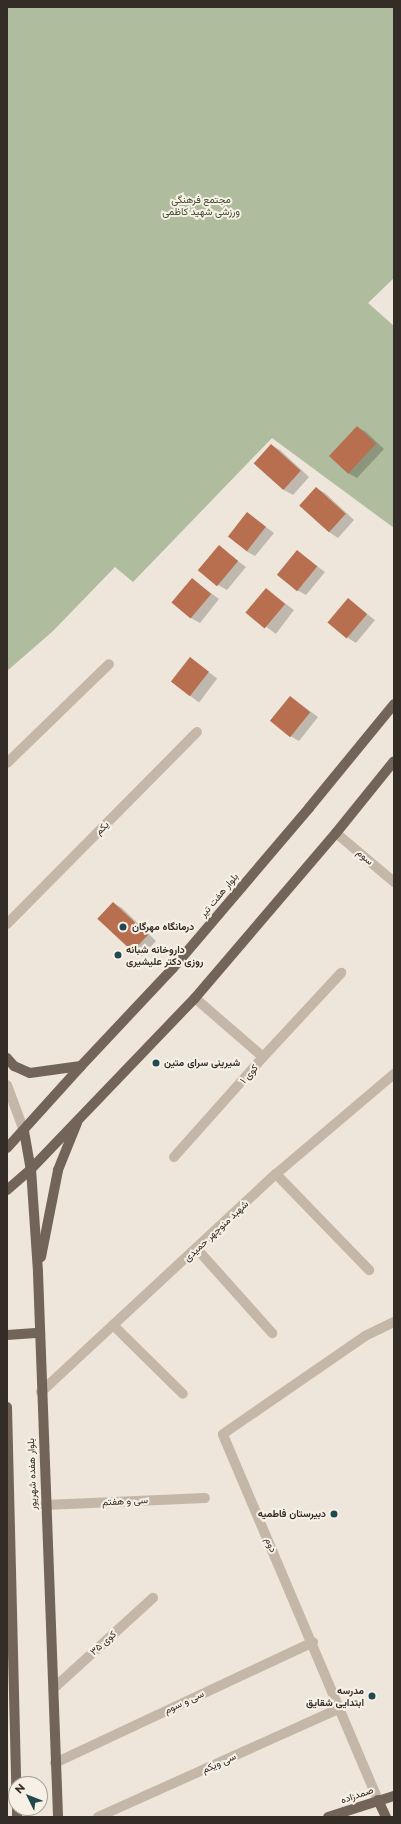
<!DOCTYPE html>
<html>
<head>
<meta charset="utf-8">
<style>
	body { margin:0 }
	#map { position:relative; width:401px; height:1824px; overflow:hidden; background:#eee6db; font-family:Montserrat,Vazirmatn,sans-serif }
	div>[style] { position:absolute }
	.green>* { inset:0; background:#afbc9d }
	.shadow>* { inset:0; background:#0003; transform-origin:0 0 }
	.building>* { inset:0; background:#b86f4f; transform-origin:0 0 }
	.minor>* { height:10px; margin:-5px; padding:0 5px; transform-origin:5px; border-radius:5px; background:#c5b7a8 }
	.major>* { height:10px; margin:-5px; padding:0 5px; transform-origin:5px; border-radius:5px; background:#73645a }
	.dots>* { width:11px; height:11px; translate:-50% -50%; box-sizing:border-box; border:2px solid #f7f0e6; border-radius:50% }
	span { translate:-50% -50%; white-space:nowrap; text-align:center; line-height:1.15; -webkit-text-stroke:4px #f7f0e6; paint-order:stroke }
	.park-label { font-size:10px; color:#404e2e }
	.street-label { font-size:10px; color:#332c27 }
	.poi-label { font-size:10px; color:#332c27; font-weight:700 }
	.left { translate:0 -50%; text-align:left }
	.right { translate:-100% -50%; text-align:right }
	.frame { position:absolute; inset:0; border:8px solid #332c27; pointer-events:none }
	.north { position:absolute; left:8px; top:1776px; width:40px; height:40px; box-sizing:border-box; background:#f7f0e6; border:1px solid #a9a29a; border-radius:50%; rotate:313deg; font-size:11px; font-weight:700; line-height:16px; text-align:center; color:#332c27 }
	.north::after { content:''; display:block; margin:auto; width:14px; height:18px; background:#22494f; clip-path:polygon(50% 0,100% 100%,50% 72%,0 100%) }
</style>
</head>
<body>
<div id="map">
	<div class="green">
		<div style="clip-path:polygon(7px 7px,394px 7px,394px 278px,368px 303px,394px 326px,394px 528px,272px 438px,133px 582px,115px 567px,53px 631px,7px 671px)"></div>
	</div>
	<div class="shadow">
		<div style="clip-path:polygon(357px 427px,366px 432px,384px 449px,357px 478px,348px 473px)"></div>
		<div style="clip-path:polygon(271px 445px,280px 450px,309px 477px,293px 495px,284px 490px)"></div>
		<div style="clip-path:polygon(316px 488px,325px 493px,354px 520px,338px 538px,329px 532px,300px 506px)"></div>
		<div style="clip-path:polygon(247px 513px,274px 533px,255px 556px,246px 551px)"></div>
		<div style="clip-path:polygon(219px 547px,246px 567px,227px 590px,218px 585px)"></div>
		<div style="clip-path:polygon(298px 552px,325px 572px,306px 595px,297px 590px)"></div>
		<div style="clip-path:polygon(192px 579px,219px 599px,200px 623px,191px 618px)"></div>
		<div style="left:266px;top:589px;width:35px;height:30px;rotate:37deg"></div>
		<div style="clip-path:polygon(348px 600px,375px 620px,356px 643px,348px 638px)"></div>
		<div style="left:190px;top:658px;width:34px;height:30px;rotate:37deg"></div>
		<div style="clip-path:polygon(291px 697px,318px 717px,299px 741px,290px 736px)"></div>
		<div style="clip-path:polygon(113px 903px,122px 908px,156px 941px,142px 956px,134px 951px,98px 919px)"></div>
	</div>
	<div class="building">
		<div style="left:357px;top:426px;width:26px;height:41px;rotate:43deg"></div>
		<div style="left:271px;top:444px;width:40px;height:26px;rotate:42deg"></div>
		<div style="left:316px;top:487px;width:40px;height:25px;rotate:42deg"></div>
		<div style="left:247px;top:512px;width:24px;height:31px;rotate:38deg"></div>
		<div style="left:219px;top:545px;width:25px;height:33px;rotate:40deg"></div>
		<div style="left:297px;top:550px;width:26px;height:32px;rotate:39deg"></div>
		<div style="left:192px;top:578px;width:25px;height:32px;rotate:40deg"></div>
		<div style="left:266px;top:588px;width:25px;height:32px;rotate:40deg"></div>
		<div style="left:348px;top:598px;width:25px;height:32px;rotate:40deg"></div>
		<div style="left:190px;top:657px;width:24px;height:31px;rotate:38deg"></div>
		<div style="left:290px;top:696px;width:26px;height:32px;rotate:39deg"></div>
		<div style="left:113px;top:902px;width:48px;height:23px;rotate:43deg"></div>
	</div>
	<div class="minor">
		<div style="left:7px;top:763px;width:142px;rotate:-44.1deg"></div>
		<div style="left:336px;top:833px;width:76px;rotate:40.2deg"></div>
		<div style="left:7px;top:924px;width:270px;rotate:-45.3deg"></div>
		<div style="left:263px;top:1057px;width:115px;rotate:-47.1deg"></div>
		<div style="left:7px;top:1085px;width:49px;rotate:69.7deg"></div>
		<div style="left:174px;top:1157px;width:134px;rotate:-48.3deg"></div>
		<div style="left:263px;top:1057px;width:90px;rotate:-139.1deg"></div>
		<div style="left:276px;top:1174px;width:134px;rotate:45.9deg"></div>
		<div style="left:197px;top:1249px;width:113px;rotate:48.2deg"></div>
		<div style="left:113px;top:1325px;width:98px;rotate:44.6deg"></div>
		<div style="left:41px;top:1392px;width:321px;rotate:-42.9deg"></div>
		<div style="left:276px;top:1174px;width:155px;rotate:-40.3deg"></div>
		<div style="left:45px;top:1505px;width:160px;rotate:-2.5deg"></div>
		<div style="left:54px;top:1688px;width:134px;rotate:-42.3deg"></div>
		<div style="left:55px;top:1763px;width:285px;rotate:-25.1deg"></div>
		<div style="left:378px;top:1800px;width:397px;rotate:-113deg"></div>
		<div style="left:223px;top:1434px;width:173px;rotate:-34.6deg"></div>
		<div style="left:365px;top:1336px;width:32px;rotate:-26deg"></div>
		<div style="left:98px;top:1817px;width:265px;rotate:-24.2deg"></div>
	</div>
	<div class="major">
		<div style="left:7px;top:1058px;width:11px;rotate:49deg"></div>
		<div style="left:14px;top:1066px;width:17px;rotate:24deg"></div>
		<div style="left:30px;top:1073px;width:51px;rotate:-7.8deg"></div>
		<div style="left:24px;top:1131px;width:39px;rotate:80deg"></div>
		<div style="left:31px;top:1169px;width:104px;rotate:86.1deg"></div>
		<div style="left:38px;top:1273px;width:544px;rotate:87.89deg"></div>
		<div style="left:7px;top:1148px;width:110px;rotate:-47.9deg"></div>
		<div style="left:81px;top:1066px;width:134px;rotate:-46.8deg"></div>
		<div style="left:173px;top:968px;width:210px;rotate:-49.6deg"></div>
		<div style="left:309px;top:808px;width:134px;rotate:-50.7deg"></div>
		<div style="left:7px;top:1190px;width:32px;rotate:-41deg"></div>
		<div style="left:31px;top:1169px;width:237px;rotate:-46.2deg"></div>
		<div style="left:195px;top:998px;width:217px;rotate:-49.5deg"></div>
		<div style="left:336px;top:833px;width:92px;rotate:-51.1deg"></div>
		<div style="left:41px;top:1257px;width:89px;rotate:-78.9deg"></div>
		<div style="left:58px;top:1170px;width:51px;rotate:-68deg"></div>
		<div style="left:7px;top:1335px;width:32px;rotate:-4deg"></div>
		<div style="left:7px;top:1407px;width:377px;rotate:88.6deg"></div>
		<div style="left:378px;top:1800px;width:19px;rotate:65deg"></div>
		<div style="left:17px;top:1808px;width:9px;rotate:90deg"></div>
		<div style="left:328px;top:1817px;width:69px;rotate:-17.7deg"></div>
	</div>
	<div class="dots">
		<div style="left:123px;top:927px;background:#22494f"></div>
		<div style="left:118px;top:955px;background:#22494f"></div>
		<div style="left:156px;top:1063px;background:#22494f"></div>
		<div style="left:334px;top:1514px;background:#22494f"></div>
		<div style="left:372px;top:1696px;background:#22494f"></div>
	</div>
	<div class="park-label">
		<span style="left:201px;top:205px">مجتمع فرهنگی<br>ورزشی شهید کاظمی</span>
	</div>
	<div class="street-label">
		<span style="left:102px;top:828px;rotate:-45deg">یکم</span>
		<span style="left:365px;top:857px;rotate:41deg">سوم</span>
		<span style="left:219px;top:895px;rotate:-50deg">بلوار هفت تیر</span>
		<span style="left:249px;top:1074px;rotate:-48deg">کوی ۱</span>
		<span style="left:216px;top:1231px;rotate:-43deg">شهبد منوچهر حمیدی</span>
		<span style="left:32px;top:1474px;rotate:-92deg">بلوار هفده شهریور</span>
		<span style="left:125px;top:1501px;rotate:-3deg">سی و هفتم</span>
		<span style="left:271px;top:1545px;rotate:67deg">دوم</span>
		<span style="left:103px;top:1643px;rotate:-42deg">کوی ۳۵</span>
		<span style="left:184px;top:1702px;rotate:-25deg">سی و سوم</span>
		<span style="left:219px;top:1763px;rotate:-24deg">سی ویکم</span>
		<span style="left:357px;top:1795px;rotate:-19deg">صمدزاده</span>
	</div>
	<div class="poi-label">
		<span class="left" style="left:132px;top:927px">درمانگاه مهرگان</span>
		<span class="left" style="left:126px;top:955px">داروخانه شبانه<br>روزی دکتر علیشیری</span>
		<span class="left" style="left:164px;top:1063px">شیرینی سرای متین</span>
		<span class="right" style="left:326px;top:1514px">دبیرستان فاطمیه</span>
		<span class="right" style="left:364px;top:1696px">مدرسه<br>ابتدایی شقایق</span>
	</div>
	<div class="frame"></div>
	<div class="north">N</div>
</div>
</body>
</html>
